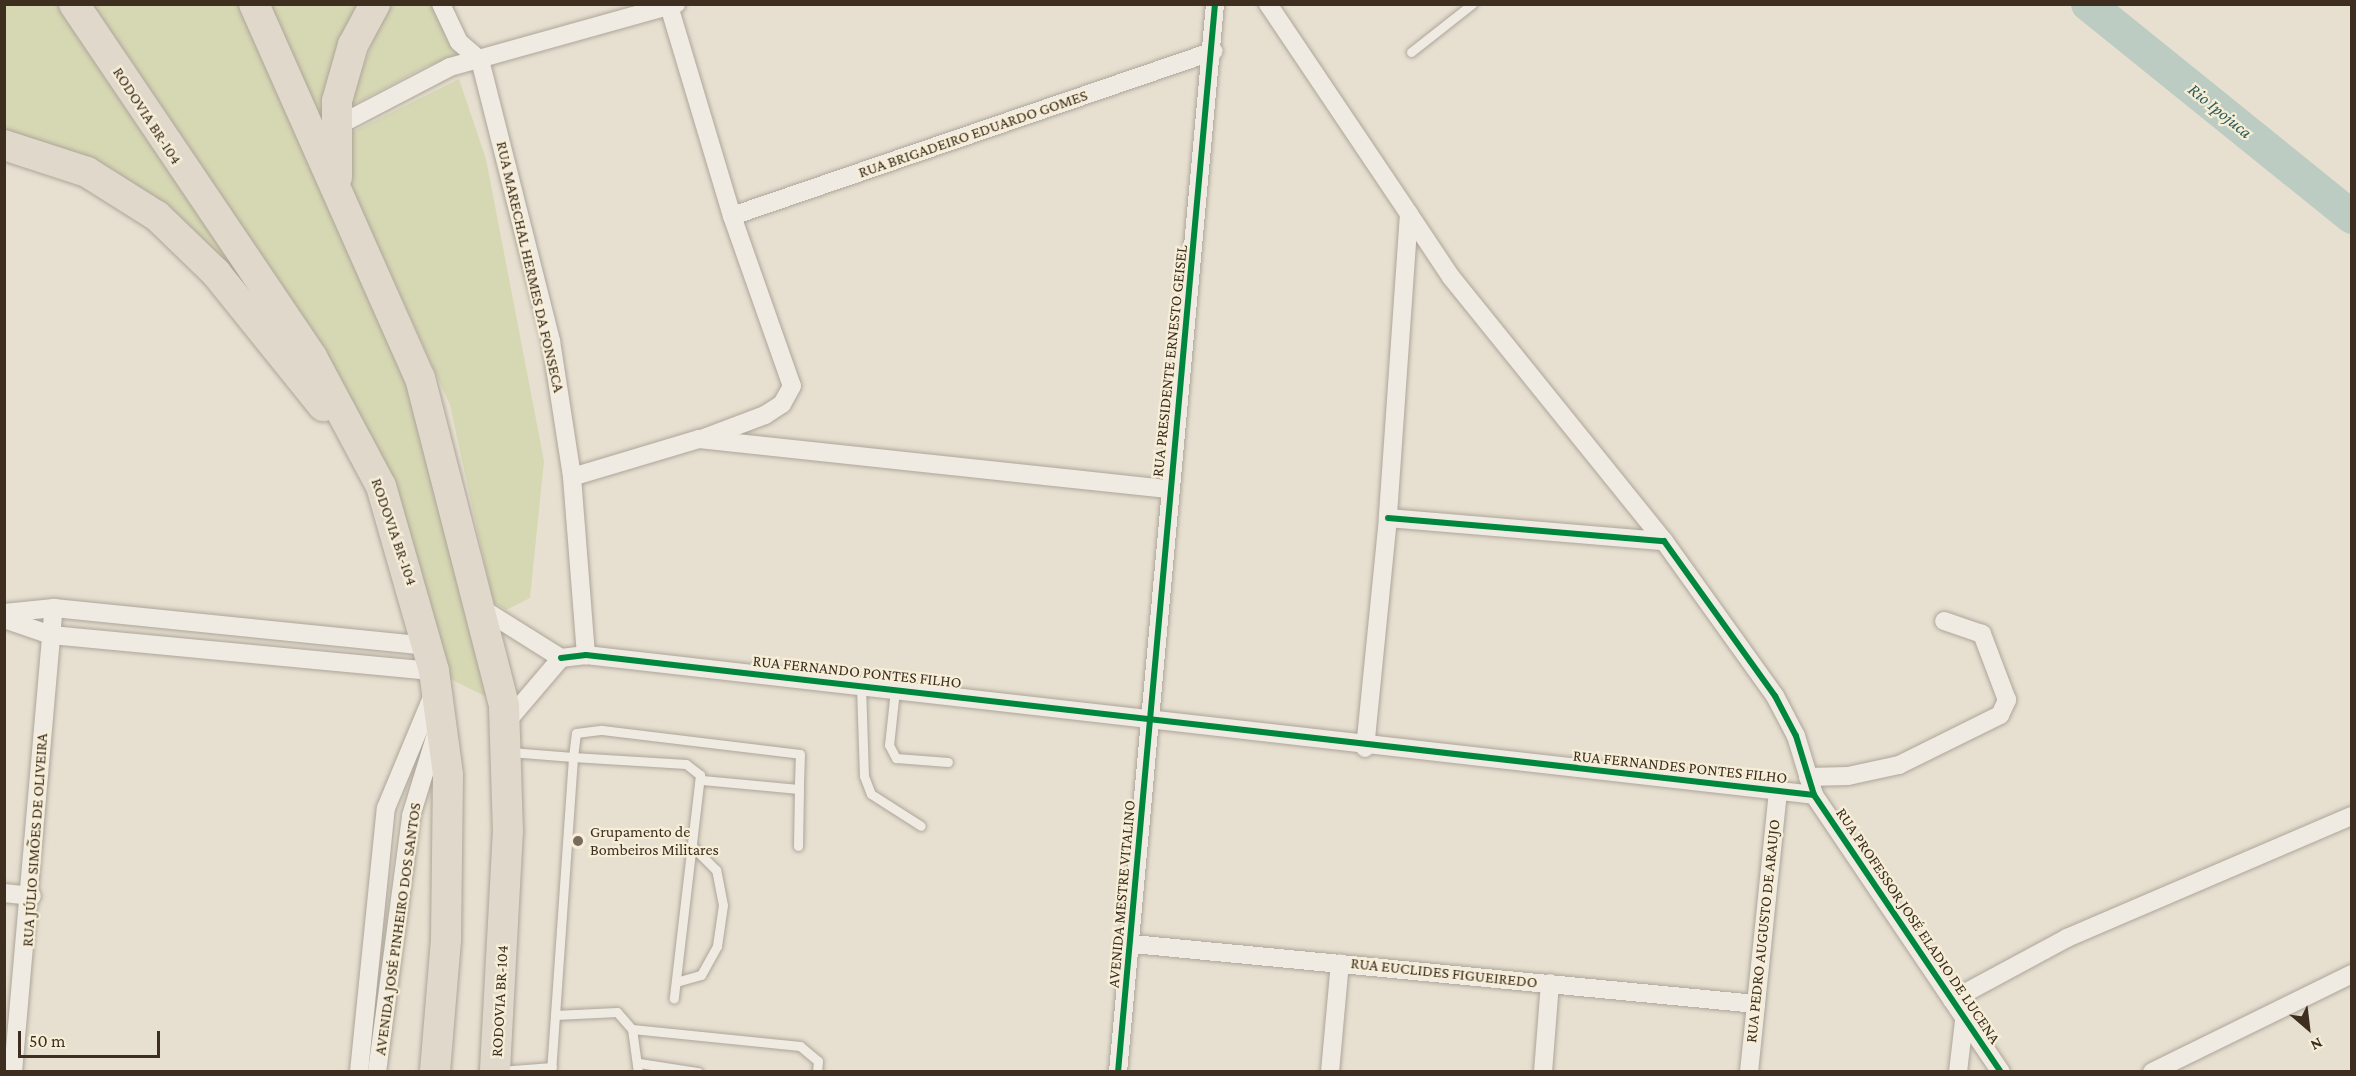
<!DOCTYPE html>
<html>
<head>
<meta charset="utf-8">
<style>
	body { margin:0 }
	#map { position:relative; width:2356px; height:1076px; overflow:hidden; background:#e7e0d1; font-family:"Crimson Pro",serif }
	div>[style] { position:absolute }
	.green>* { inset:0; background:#d6d7b3 }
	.river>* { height:34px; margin:-17px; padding:0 17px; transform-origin:17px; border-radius:17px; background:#bcccc2 }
	.roads { filter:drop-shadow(0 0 2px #ada599) drop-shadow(0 0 2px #ada599) }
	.service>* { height:9px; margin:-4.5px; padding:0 4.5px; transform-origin:4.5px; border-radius:4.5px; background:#efebe3 }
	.minor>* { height:18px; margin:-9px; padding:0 9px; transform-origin:9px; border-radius:9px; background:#efebe3 }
	.trunk>* { height:30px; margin:-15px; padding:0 15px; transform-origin:15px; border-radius:15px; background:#e0d9cb }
	.cycleway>* { height:6px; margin:-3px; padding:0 3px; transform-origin:3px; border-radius:3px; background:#00873e }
	.dots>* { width:16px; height:16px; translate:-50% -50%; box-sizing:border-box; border:3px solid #f7eed8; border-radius:50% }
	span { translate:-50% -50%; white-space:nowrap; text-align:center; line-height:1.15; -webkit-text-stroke:4.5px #f7eed8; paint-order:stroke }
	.street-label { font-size:16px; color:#3d2e20 }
	.poi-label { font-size:16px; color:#3d2e20 }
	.left { translate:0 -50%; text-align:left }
	.water-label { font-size:18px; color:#2f5d5a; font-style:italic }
	.frame { position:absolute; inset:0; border:6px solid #3d2e20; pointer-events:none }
	.north { position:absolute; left:2278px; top:998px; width:60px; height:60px; -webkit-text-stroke:4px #f7eed8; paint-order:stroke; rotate:152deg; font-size:16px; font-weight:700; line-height:24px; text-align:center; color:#3d2e20 }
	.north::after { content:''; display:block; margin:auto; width:21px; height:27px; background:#3d2e20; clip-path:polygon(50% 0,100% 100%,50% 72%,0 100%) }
	.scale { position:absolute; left:18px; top:1031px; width:142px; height:27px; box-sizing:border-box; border:3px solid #3d2e20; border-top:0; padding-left:8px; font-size:18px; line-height:21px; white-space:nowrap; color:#3d2e20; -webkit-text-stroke:4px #f7eed8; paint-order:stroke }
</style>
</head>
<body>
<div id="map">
	<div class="green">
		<div style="clip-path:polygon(5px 5px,375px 5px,353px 45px,337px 184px,428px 401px,503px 705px,434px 671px,367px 461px,190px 245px,5px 145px)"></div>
		<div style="clip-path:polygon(387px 5px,437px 5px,448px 42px,459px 57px,427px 66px,347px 108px)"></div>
		<div style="clip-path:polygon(459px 79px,486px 159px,544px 461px,530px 598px,506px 610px,493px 602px,450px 405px,350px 184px,352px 132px)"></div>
	</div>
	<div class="river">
		<div style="left:2088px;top:4px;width:339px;rotate:38.9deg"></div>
	</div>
	<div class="roads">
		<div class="service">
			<div style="left:1411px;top:52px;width:78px;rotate:-38.2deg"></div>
			<div style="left:861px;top:686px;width:90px;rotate:88.1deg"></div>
			<div style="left:864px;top:776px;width:19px;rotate:69deg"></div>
			<div style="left:871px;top:794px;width:59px;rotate:32.6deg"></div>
			<div style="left:895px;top:690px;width:55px;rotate:96.2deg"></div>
			<div style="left:889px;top:745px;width:15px;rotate:62deg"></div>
			<div style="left:896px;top:758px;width:52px;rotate:4.4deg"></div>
			<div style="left:510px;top:752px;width:63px;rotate:4.5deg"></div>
			<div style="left:573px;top:757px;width:24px;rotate:-83deg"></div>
			<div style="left:576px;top:733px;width:26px;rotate:-7deg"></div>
			<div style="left:602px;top:730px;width:199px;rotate:6.9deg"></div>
			<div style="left:800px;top:754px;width:35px;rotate:92deg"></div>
			<div style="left:702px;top:780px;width:97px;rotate:5.3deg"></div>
			<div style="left:799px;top:789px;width:57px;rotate:91deg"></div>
			<div style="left:676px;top:982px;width:26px;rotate:-16deg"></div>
			<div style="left:701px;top:975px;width:33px;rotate:-61deg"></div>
			<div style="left:717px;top:946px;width:41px;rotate:-81.7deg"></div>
			<div style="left:723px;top:905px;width:36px;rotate:-101deg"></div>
			<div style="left:716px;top:870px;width:33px;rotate:-135deg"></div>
			<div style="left:555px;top:1015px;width:62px;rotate:-2.8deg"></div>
			<div style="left:617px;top:1012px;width:23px;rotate:49deg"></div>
			<div style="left:632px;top:1029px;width:43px;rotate:82.1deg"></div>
			<div style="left:632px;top:1029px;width:169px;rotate:5.8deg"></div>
			<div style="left:800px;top:1046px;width:23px;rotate:40deg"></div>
			<div style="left:818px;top:1061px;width:11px;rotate:95deg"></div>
			<div style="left:639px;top:1063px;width:60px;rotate:8.7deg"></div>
			<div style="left:500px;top:1071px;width:52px;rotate:-4.4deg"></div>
			<div style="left:551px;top:1072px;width:316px;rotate:-86deg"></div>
			<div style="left:573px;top:757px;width:113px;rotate:3.5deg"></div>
			<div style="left:686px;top:764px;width:18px;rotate:38deg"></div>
			<div style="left:700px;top:775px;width:225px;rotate:96.7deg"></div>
		</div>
		<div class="minor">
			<div style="left:441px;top:4px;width:42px;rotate:64.7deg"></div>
			<div style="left:459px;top:42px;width:28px;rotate:41deg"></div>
			<div style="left:1268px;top:4px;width:253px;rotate:56.1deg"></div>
			<div style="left:1409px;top:214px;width:305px;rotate:94deg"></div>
			<div style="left:1388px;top:518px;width:231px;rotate:95.7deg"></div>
			<div style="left:669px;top:6px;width:219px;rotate:73.3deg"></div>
			<div style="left:732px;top:216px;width:180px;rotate:70.6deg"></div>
			<div style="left:792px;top:386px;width:21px;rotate:119deg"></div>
			<div style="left:782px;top:404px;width:20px;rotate:147deg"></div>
			<div style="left:765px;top:415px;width:65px;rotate:159.3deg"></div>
			<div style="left:480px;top:60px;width:290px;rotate:75.8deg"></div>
			<div style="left:551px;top:341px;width:138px;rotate:81.2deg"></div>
			<div style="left:572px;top:477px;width:179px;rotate:85.5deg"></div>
			<div style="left:337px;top:126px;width:127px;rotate:-27.6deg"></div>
			<div style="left:450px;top:67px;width:235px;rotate:-15.6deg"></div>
			<div style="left:1409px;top:214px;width:76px;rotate:56.3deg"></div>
			<div style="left:1451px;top:277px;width:339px;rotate:51.1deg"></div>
			<div style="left:732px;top:216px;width:509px;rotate:-18.9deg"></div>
			<div style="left:572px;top:477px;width:133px;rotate:-16.7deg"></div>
			<div style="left:699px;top:439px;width:474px;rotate:6.1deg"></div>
			<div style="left:1388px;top:518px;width:277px;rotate:4.8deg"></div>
			<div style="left:1664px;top:541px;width:191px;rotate:54.4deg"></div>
			<div style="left:1775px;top:696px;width:45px;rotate:62.3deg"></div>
			<div style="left:1796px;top:736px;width:62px;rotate:73deg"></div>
			<div style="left:1814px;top:795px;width:334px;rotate:56deg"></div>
			<div style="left:478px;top:606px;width:98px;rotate:32.1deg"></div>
			<div style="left:4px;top:613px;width:50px;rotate:-5.7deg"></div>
			<div style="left:54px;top:608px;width:376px;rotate:5.8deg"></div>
			<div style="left:4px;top:619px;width:50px;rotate:18.8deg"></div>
			<div style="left:51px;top:635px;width:385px;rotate:5.4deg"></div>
			<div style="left:561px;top:658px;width:25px;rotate:-7deg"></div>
			<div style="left:586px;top:655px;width:1236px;rotate:6.5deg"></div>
			<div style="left:504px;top:725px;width:88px;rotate:-49.6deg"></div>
			<div style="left:1808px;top:777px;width:40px;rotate:-1.4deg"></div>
			<div style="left:1848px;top:776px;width:52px;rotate:-12.2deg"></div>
			<div style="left:1899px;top:765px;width:113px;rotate:-26.3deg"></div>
			<div style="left:2000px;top:715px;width:17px;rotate:-65deg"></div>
			<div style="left:2007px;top:700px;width:71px;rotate:-110.7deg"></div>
			<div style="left:1982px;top:634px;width:40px;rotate:-161.1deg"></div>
			<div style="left:4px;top:893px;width:28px;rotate:6deg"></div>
			<div style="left:1133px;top:944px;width:626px;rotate:5.5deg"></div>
			<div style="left:1952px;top:1000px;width:131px;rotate:-28.3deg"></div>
			<div style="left:2067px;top:938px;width:310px;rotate:-23.2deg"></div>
			<div style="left:13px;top:1072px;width:466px;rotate:-85deg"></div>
			<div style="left:359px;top:1072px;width:265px;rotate:-84.2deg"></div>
			<div style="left:386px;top:808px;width:128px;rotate:-67.4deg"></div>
			<div style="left:377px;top:1072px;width:258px;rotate:-82.4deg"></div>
			<div style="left:411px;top:816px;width:89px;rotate:-73deg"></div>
			<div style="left:1118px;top:1072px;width:1072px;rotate:-84.81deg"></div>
			<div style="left:1330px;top:1072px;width:109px;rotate:-84.8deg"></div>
			<div style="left:1543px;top:1072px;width:89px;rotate:-85.5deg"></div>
			<div style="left:1749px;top:1072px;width:282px;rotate:-84.1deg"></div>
			<div style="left:1958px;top:1072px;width:51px;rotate:-83.3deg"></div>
			<div style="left:2152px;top:1072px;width:223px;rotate:-26.1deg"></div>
		</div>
		<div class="trunk">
			<div style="left:74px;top:4px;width:426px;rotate:56deg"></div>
			<div style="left:312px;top:357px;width:146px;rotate:61.9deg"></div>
			<div style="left:381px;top:486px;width:192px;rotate:74deg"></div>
			<div style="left:434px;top:671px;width:105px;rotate:82.3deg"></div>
			<div style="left:448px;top:775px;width:165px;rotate:90.7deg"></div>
			<div style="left:446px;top:940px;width:132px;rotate:94.8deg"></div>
			<div style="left:254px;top:4px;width:409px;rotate:66.1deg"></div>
			<div style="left:420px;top:378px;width:339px;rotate:75.6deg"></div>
			<div style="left:504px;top:706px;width:124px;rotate:88.2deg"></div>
			<div style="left:508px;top:830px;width:242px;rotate:93.1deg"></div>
			<div style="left:4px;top:145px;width:87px;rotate:18deg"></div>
			<div style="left:87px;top:172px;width:83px;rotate:32.2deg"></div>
			<div style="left:157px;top:216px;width:82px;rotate:44deg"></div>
			<div style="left:216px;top:273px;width:171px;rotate:51.2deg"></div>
			<div style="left:337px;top:177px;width:76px;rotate:-90deg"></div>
			<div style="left:337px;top:101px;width:58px;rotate:-74.1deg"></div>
			<div style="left:353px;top:45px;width:47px;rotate:-61.8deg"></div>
		</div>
	</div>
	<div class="cycleway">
		<div style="left:1388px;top:518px;width:277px;rotate:4.8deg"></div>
		<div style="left:1664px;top:541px;width:191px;rotate:54.4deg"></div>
		<div style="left:1775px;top:696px;width:45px;rotate:62.3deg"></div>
		<div style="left:1796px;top:736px;width:62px;rotate:73deg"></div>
		<div style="left:1814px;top:795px;width:334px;rotate:56deg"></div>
		<div style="left:561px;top:658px;width:25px;rotate:-7deg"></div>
		<div style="left:586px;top:655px;width:1236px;rotate:6.5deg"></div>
		<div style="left:1118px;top:1072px;width:1072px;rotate:-84.81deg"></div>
	</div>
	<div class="dots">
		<div style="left:578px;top:841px;background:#786c5e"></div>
	</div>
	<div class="street-label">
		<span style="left:147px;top:116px;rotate:57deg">RODOVIA BR-104</span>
		<span style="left:973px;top:134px;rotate:-19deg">RUA BRIGADEIRO EDUARDO GOMES</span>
		<span style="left:530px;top:267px;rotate:77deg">RUA MARECHAL HERMES DA FONSECA</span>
		<span style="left:1170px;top:361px;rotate:-84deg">RUA PRESIDENTE ERNESTO GEISEL</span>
		<span style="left:394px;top:532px;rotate:71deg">RODOVIA BR-104</span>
		<span style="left:857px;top:672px;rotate:6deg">RUA FERNANDO PONTES FILHO</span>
		<span style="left:1680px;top:767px;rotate:6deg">RUA FERNANDES PONTES FILHO</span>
		<span style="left:35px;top:840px;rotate:-86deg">RUA JÚLIO SIMÕES DE OLIVEIRA</span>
		<span style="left:1122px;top:894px;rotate:-85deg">AVENIDA MESTRE VITALINO</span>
		<span style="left:1918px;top:926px;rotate:56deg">RUA PROFESSOR JOSÉ ELADIO DE LUCENA</span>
		<span style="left:398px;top:929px;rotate:-82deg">AVENIDA JOSÉ PINHEIRO DOS SANTOS</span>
		<span style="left:1763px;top:931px;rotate:-84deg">RUA PEDRO AUGUSTO DE ARAUJO</span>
		<span style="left:1444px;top:973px;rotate:6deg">RUA EUCLIDES FIGUEIREDO</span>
		<span style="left:500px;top:1001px;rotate:-87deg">RODOVIA BR-104</span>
	</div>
	<div class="poi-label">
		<span class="left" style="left:590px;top:841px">Grupamento de<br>Bombeiros Militares</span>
	</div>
	<div class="water-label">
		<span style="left:2220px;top:111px;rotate:39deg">Rio Ipojuca</span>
	</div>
	<div class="frame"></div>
	<div class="north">N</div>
	<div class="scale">50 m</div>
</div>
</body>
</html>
